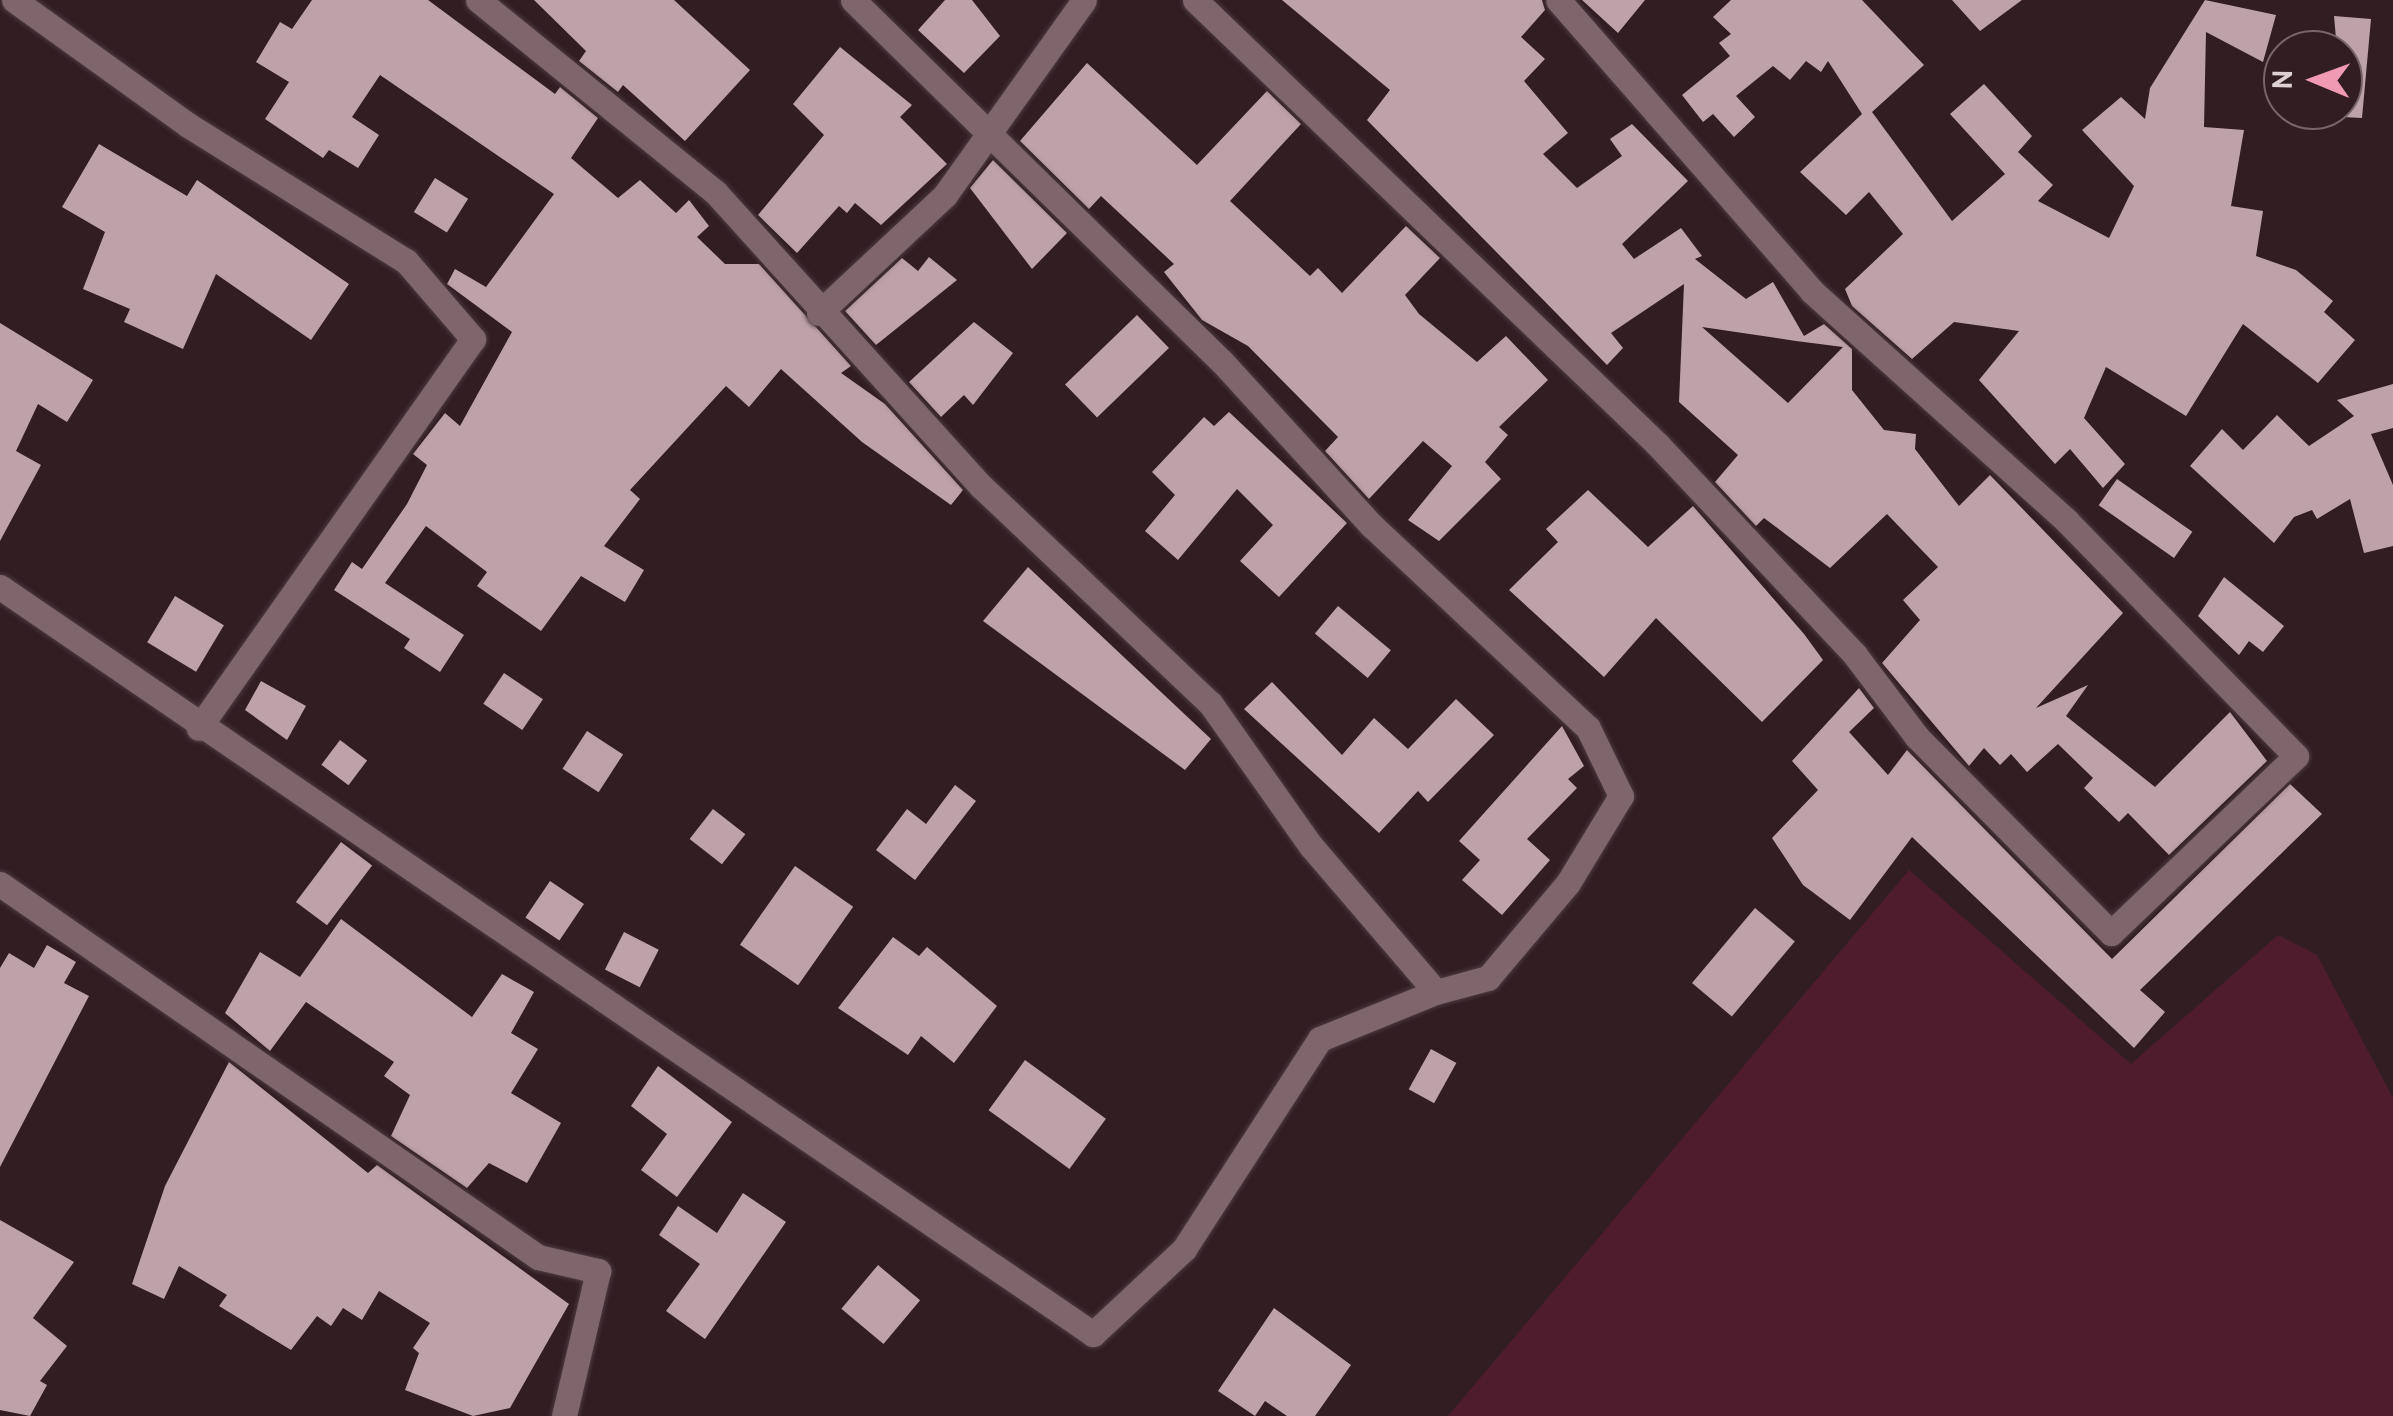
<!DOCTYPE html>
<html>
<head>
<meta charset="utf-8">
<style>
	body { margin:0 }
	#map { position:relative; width:2393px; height:1416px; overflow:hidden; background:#321d23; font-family:Overpass,sans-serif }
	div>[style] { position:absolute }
	.green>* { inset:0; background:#4f1c2e }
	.building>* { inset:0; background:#bea2a9; transform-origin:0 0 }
	.roads { filter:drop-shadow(0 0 2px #4c3b40) drop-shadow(0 0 2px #4c3b40) }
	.street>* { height:25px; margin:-12.5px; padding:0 12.5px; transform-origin:12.5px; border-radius:12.5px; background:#7f656c }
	span { translate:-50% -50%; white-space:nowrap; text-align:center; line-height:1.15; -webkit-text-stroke:10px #321d23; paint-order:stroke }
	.north { position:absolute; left:2263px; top:30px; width:100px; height:100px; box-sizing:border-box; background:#321d23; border:2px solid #77656a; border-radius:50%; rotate:271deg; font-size:28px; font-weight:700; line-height:40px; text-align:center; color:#dfd0d4 }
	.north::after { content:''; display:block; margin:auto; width:35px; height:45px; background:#f19ab4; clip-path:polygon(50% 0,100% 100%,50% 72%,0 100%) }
</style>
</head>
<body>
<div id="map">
	<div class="green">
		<div style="clip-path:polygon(1909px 870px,2131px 1064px,2278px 935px,2317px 955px,2393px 1098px,2393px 1416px,1448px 1416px)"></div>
	</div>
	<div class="building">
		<div style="clip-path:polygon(312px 0,428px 0,555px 94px,560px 87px,598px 118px,571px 158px,618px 198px,640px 180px,676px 213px,689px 200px,709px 226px,697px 237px,725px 264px,759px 264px,851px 366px,841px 373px,885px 404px,963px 490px,951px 505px,862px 442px,781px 369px,749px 407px,726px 386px,630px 490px,640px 499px,604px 546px,644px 570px,625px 602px,581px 576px,541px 631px,477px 586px,487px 572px,426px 526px,385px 583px,464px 635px,440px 672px,404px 648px,410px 639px,334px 590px,352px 562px,362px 569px,407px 504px,427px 465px,413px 454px,445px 413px,460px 426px,512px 332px,447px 284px,455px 269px,486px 287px,554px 194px,380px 75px,352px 117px,379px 135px,358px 168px,329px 150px,323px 158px,265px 119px,289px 82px,256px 62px,280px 22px,292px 29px)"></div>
		<div style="clip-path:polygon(534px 0,674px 0,750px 70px,685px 141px,623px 85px,618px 92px,579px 61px,586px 51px)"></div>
		<div style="clip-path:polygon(945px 0,972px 0,1000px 36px,964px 73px,918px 30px)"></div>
		<div style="clip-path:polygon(evenodd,1282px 0,1542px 0,1545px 10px,1521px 37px,1545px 59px,1524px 81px,1568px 133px,1543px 154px,1577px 188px,1622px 156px,1610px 139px,1632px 124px,1688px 181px,1622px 244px,1634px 259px,1681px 228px,1702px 256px,1695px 259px,1746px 299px,1773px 282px,1804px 336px,1824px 324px,1852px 349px,1852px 390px,1884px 430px,1916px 434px,1915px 449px,1959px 506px,1990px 475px,2123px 613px,2036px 708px,2088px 685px,2066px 716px,2155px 787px,2230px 712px,2267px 761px,2169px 855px,2128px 813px,2119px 822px,2084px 788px,2093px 778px,2058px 744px,2027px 772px,2011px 754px,2000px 765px,1984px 748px,1969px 766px,1882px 663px,1920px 620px,1903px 600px,1938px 567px,1887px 514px,1830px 568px,1764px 518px,1756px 526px,1715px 482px,1738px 455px,1679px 402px,1684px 284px,1611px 333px,1623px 348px,1607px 365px,1367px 120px,1390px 90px,1282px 0,1702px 327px,1796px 341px,1843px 347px,1788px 403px,1702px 327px)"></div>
		<div style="clip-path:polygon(1582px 0,1645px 0,1618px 33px)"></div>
		<div style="clip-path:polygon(1731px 0,1862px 0,1924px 65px,1872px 112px,1952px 221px,2005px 174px,1950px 114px,1984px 84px,2032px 136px,2018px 152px,2053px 185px,2038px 201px,2109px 238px,2134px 186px,2082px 130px,2121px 97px,2145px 119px,2150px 88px,2205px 0,2276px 15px,2263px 62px,2206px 32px,2204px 127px,2244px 130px,2231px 206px,2263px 211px,2256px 256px,2296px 270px,2333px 301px,2324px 312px,2355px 340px,2318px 383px,2243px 324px,2186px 416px,2106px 367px,2084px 418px,2125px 464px,2103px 488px,2070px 449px,2055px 464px,1979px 380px,2019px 331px,1954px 322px,1912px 359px,1852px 306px,1845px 289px,1903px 234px,1869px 192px,1846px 215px,1800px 172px,1862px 114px,1828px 61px,1821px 72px,1806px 61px,1790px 80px,1773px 66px,1736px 96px,1755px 117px,1734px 137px,1713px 114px,1703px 122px,1682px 95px,1730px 56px,1719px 43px,1731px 34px,1713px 17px)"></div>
		<div style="clip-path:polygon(1952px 0,2022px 0,1980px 31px)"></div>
		<div style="clip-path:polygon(2334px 16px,2371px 19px,2362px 118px,2343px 117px)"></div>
		<div style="clip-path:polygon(840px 47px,912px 105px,900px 117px,947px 164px,881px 225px,855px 203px,847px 213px,839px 206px,797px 253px,758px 215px,824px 135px,793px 104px)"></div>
		<div style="clip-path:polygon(1087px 63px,1197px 165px,1267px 91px,1301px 124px,1230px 201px,1310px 276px,1318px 268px,1342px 293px,1406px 226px,1440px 258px,1405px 295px,1419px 314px,1477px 362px,1506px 336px,1548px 380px,1499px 427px,1508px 435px,1485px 462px,1501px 479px,1439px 541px,1408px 520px,1452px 466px,1423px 441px,1369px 499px,1325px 451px,1338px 437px,1248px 346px,1202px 320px,1164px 272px,1174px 264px,1101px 196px,1089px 209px,1020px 141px)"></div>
		<div style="clip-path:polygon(99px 144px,187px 196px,197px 180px,349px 284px,311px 340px,216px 274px,183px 349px,124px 322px,130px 309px,83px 289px,105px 232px,62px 207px)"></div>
		<div style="clip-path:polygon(993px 160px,1067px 233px,1032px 269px,970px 188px)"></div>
		<div style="left:435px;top:178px;width:39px;height:40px;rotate:32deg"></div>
		<div style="clip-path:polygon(929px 257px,957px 280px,876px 345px,845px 311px,902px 258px,918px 271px)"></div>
		<div style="left:1137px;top:315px;width:46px;height:100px;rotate:46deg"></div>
		<div style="clip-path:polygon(974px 322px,1013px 353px,973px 405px,964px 395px,941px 417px,909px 382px)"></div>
		<div style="clip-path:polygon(0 323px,93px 380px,67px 422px,38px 404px,16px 451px,41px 465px,0 541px)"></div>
		<div style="clip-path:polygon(2393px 384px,2393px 428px,2371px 434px,2393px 485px,2393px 546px,2364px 553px,2350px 499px,2317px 519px,2312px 510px,2294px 517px,2274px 543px,2190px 466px,2222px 429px,2243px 450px,2277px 415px,2309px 446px,2354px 416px,2337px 400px)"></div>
		<div style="clip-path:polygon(1229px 412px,1347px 523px,1279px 597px,1240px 561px,1273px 525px,1237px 489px,1178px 560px,1145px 531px,1175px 495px,1152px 472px,1204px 417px,1214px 426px)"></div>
		<div style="left:2117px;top:479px;width:92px;height:32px;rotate:35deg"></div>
		<div style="clip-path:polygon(1588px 490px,1648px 547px,1693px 506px,1804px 634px,1823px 660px,1762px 722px,1656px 618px,1604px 677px,1509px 590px,1558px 542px,1546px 529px)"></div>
		<div style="clip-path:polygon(1028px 567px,1211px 739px,1185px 770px,983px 621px)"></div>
		<div style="clip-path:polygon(2224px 577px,2284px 626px,2263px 652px,2249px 641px,2239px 655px,2198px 616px)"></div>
		<div style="left:175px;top:596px;width:57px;height:54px;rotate:31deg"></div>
		<div style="left:1338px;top:606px;width:69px;height:36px;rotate:40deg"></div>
		<div style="left:504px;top:673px;width:47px;height:37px;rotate:34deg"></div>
		<div style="clip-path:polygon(261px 681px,306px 706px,287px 740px,245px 710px)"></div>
		<div style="clip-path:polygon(1272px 682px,1342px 755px,1374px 718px,1408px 749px,1456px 699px,1494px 735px,1428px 802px,1418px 791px,1379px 833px,1244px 709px)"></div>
		<div style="clip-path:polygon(1859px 688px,1874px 708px,1849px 732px,1888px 775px,1907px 750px,2112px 959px,2290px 784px,2322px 814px,2140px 990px,2165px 1012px,2134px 1048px,1912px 837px,1850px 920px,1803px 885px,1772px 838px,1818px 790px,1792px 761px)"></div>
		<div style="clip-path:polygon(1562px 726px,1584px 766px,1568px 779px,1577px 788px,1527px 839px,1550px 860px,1502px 915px,1462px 880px,1480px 860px,1459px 841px)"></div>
		<div style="left:587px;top:731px;width:43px;height:45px;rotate:33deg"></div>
		<div style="left:340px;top:740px;width:34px;height:31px;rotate:37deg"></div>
		<div style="clip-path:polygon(955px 785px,976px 801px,915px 880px,876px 850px,907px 809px,926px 824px)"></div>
		<div style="left:713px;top:809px;width:41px;height:38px;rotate:38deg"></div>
		<div style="left:341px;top:842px;width:39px;height:75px;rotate:37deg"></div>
		<div style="left:795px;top:866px;width:71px;height:96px;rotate:35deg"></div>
		<div style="left:550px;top:881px;width:41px;height:44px;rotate:34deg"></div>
		<div style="left:1755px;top:908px;width:52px;height:98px;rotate:40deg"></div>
		<div style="clip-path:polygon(341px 919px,472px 1017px,502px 974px,534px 992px,511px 1033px,538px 1049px,511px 1093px,561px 1123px,527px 1183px,489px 1163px,467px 1188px,391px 1136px,410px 1095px,384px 1076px,394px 1062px,306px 1002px,270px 1051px,225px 1013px,260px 952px,300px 977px)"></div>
		<div style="left:624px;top:932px;width:39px;height:42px;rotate:27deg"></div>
		<div style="clip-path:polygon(893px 937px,919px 956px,927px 947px,997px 1006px,954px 1063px,921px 1036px,908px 1055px,838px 1008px)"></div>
		<div style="clip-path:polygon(47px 945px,76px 962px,64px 983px,89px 996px,0 1167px,0 968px,9px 953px,34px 968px)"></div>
		<div style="left:1431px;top:1049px;width:29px;height:46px;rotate:29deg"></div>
		<div style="left:1025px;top:1060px;width:100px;height:62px;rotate:36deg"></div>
		<div style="clip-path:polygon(229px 1062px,368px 1173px,377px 1165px,569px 1304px,510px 1408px,473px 1416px,405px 1390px,419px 1353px,413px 1348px,430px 1323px,379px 1291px,362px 1320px,343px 1308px,331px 1326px,317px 1316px,291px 1350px,219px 1306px,227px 1295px,179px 1266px,164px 1299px,132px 1284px,165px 1186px)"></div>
		<div style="clip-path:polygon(658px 1066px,732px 1122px,677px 1197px,641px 1170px,667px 1134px,631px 1106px)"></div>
		<div style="clip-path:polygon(743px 1193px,786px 1222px,705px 1339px,666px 1311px,700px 1264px,659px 1235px,678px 1206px,717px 1233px)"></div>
		<div style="clip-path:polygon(0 1220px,74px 1262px,33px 1318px,67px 1346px,40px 1381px,47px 1385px,30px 1416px,0 1410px)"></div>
		<div style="left:878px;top:1265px;width:55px;height:57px;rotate:40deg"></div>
		<div style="clip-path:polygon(1274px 1308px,1351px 1365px,1315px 1416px,1287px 1416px,1265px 1401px,1255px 1416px,1218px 1391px)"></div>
	</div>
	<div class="roads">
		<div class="street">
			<div style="left:14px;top:0;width:214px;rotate:35.7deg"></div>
			<div style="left:188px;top:125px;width:257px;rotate:32deg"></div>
			<div style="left:406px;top:261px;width:103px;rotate:49.3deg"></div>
			<div style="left:473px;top:339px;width:476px;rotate:125.2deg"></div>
			<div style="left:478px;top:0;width:306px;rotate:39deg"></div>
			<div style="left:716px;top:193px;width:396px;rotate:47.9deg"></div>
			<div style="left:982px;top:487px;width:314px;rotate:43.5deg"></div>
			<div style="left:1210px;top:703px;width:175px;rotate:54.8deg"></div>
			<div style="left:1311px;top:846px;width:192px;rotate:49.4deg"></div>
			<div style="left:1436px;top:992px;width:54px;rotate:-15.1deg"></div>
			<div style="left:1488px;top:978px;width:124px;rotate:-49.9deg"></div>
			<div style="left:1568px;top:883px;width:102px;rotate:-58.7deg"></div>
			<div style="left:1621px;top:796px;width:76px;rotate:-115.9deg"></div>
			<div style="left:1588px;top:728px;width:296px;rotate:-136.9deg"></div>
			<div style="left:1372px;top:526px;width:222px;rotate:-132.4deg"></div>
			<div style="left:1222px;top:362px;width:517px;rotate:-135.55deg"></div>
			<div style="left:1195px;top:0;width:642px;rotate:43.86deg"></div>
			<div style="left:1658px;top:445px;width:288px;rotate:46.8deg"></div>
			<div style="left:1855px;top:655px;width:103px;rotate:52.9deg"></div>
			<div style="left:1917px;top:737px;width:276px;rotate:45.3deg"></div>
			<div style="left:2111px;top:933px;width:256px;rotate:-43.7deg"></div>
			<div style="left:2296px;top:756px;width:328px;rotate:-134.3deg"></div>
			<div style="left:2067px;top:521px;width:343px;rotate:-138deg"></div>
			<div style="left:1812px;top:291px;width:386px;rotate:-131.1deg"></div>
			<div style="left:819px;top:313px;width:173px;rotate:-43.1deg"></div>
			<div style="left:945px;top:195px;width:239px;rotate:-54.5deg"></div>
			<div style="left:0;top:587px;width:1324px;rotate:34.35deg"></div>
			<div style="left:1093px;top:1334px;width:125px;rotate:-43deg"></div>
			<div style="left:1184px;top:1249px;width:250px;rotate:-57.1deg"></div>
			<div style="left:1320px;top:1039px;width:125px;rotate:-22.1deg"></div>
			<div style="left:0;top:884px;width:655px;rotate:34.73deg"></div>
			<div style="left:538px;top:1257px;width:62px;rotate:13.1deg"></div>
			<div style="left:598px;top:1271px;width:149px;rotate:103.2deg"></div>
		</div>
	</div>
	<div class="north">N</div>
</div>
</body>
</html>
